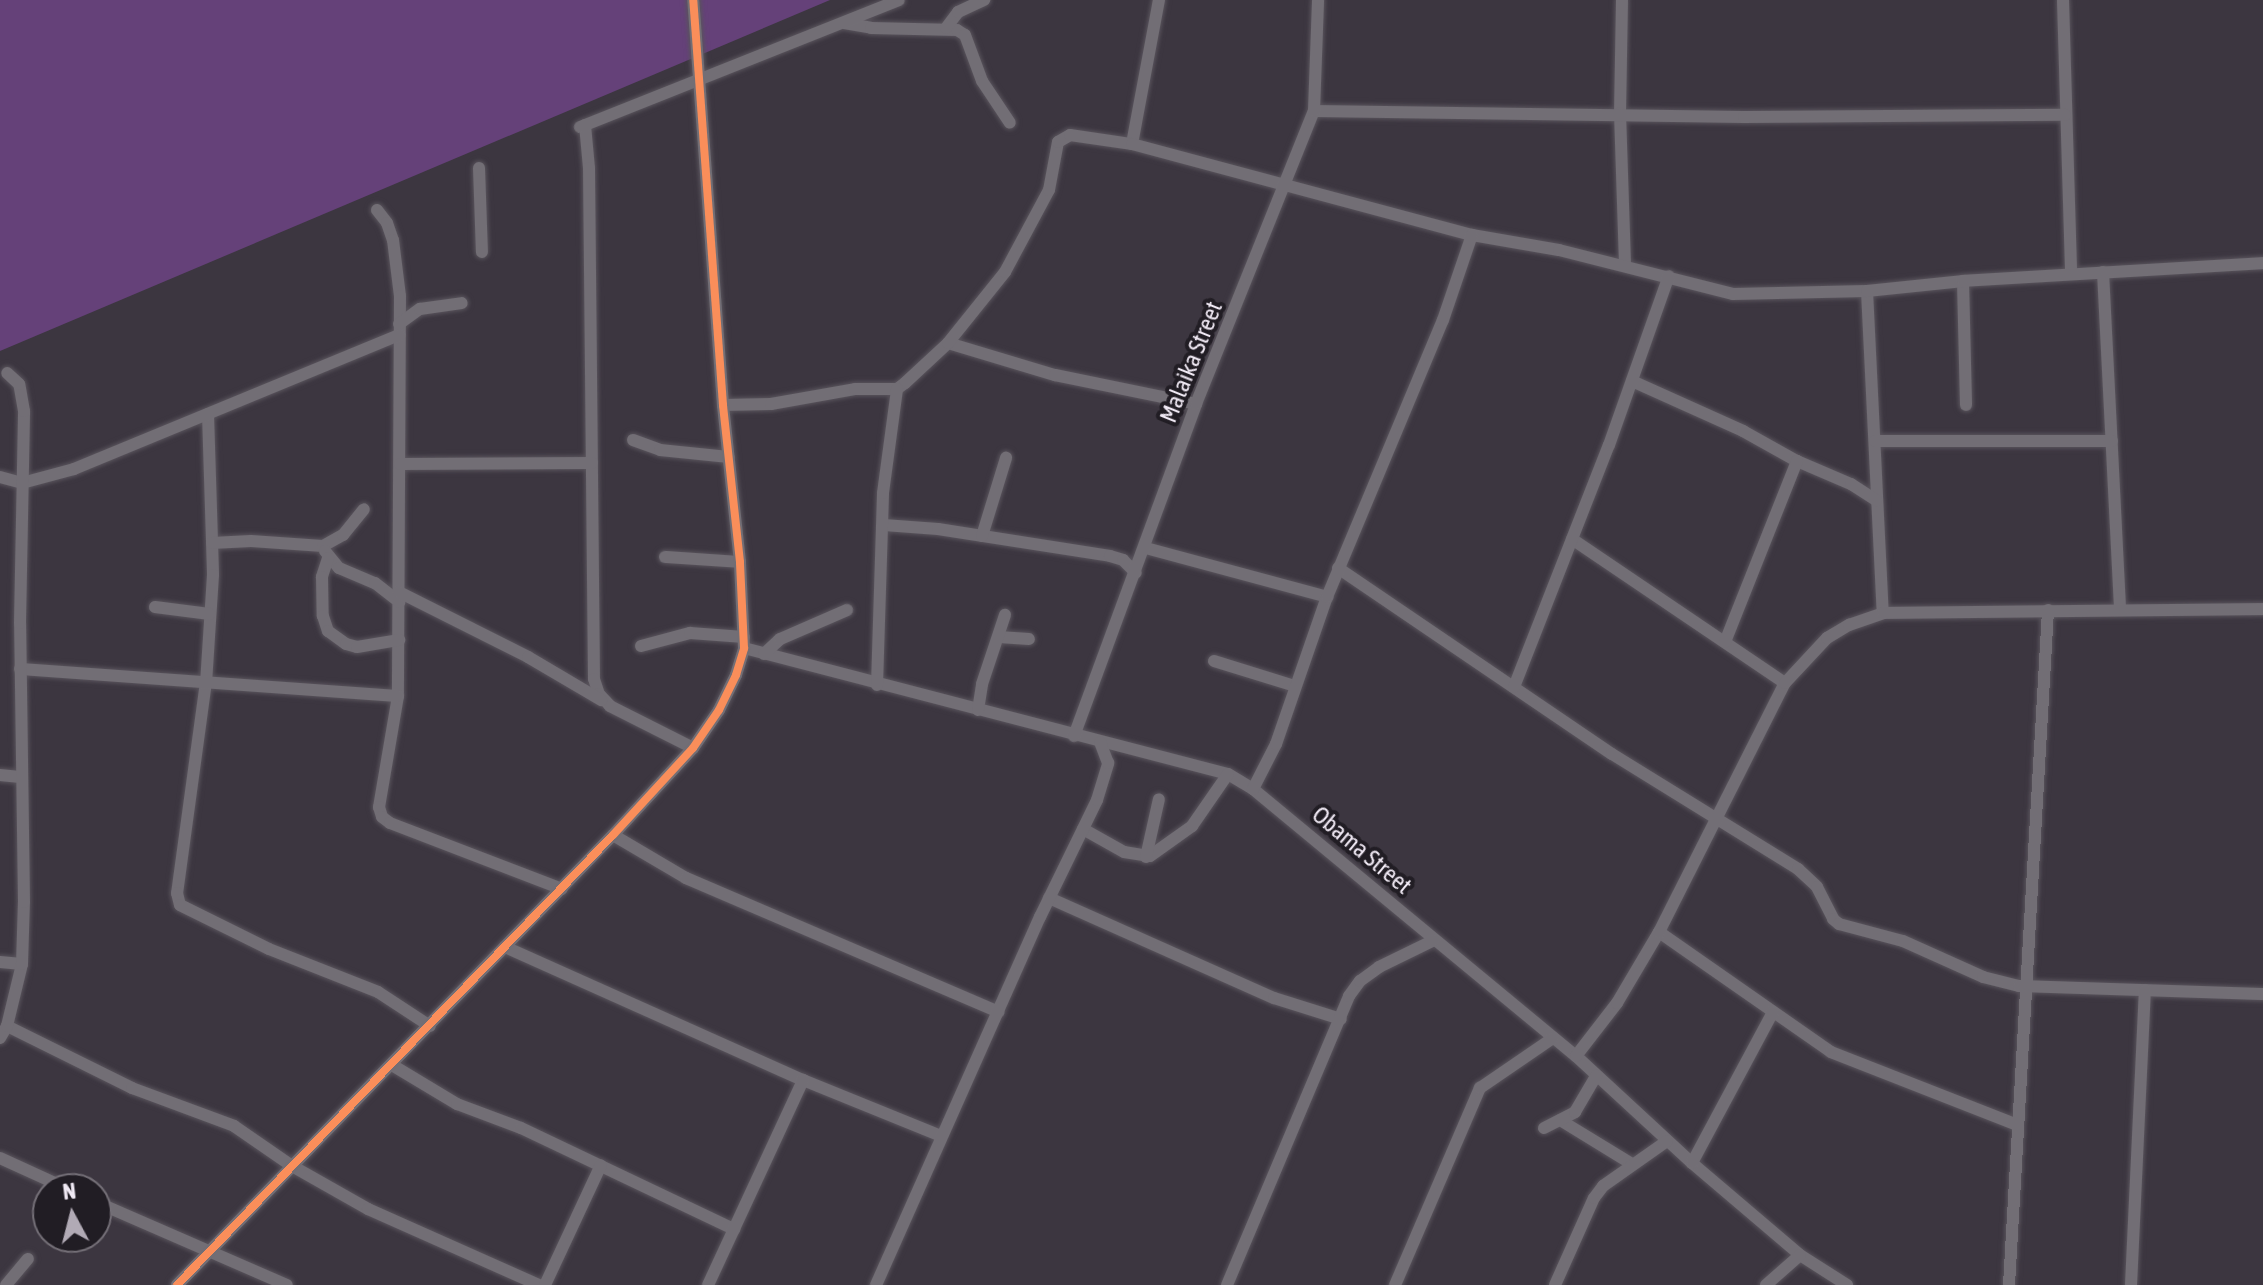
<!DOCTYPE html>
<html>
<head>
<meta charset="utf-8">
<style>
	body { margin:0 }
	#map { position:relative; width:2263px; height:1285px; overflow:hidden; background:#3c3640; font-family:"Asap Condensed",sans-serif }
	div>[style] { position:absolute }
	.green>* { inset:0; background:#654179 }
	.roads { filter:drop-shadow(0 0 2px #59545c) drop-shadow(0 0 2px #59545c) }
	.minor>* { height:12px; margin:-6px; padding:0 6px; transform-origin:6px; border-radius:6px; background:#726e75 }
	.bus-1>* { height:8px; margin:-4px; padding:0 4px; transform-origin:4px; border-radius:4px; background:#fa8e5a }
	span { translate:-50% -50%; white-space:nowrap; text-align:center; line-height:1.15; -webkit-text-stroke:8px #211d24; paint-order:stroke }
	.street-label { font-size:24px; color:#f0e9f4 }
	.north { position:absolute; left:32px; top:1173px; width:80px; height:80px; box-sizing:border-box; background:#211d24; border:2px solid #746f77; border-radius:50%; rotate:353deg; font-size:22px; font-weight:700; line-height:32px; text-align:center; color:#f0e9f4 }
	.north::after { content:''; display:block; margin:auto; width:28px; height:36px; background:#b1aab5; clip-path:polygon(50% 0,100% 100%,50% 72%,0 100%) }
</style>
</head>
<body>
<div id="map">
	<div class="green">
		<div style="clip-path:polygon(0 0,830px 0,0 351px)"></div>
	</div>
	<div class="roads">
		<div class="minor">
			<div style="left:1622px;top:0;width:113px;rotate:91deg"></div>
			<div style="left:1620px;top:113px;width:152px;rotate:88.1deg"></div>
			<div style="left:2063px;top:0;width:273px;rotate:88.3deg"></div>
			<div style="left:844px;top:23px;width:27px;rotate:10deg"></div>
			<div style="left:871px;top:28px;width:86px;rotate:1.3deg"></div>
			<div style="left:957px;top:30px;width:9px;rotate:32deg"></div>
			<div style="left:965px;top:35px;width:49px;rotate:69.7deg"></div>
			<div style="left:982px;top:81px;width:50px;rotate:56.3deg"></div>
			<div style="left:946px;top:28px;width:20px;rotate:-53deg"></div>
			<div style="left:958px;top:12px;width:29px;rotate:-25deg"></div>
			<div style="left:1314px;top:111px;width:430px;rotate:0.8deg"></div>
			<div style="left:1744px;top:117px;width:321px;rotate:-0.4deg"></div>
			<div style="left:585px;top:125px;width:43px;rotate:84.7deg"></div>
			<div style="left:589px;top:168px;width:511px;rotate:89.44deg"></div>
			<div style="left:594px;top:679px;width:16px;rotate:72deg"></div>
			<div style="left:599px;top:694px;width:16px;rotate:47deg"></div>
			<div style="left:610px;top:706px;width:93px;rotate:26.8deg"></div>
			<div style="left:580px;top:127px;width:343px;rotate:-21.7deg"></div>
			<div style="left:1132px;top:144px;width:147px;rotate:-79.4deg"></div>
			<div style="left:479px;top:168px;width:84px;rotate:88deg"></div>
			<div style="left:377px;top:210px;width:16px;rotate:52deg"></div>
			<div style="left:387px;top:223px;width:18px;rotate:71deg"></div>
			<div style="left:393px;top:240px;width:56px;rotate:82.9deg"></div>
			<div style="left:400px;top:296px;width:400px;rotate:90.3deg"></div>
			<div style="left:398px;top:696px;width:113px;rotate:99.7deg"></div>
			<div style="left:379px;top:807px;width:10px;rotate:73deg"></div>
			<div style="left:382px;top:817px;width:10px;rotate:37deg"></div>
			<div style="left:390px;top:823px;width:184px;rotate:21deg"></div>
			<div style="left:2103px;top:272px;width:336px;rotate:87.1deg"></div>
			<div style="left:1963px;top:281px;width:124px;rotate:88.6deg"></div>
			<div style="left:1867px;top:291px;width:322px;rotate:87.2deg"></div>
			<div style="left:399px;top:324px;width:26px;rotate:-36deg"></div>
			<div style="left:420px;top:309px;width:42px;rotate:-8.1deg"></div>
			<div style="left:948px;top:343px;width:112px;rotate:16.7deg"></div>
			<div style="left:1055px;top:375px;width:144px;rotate:11.6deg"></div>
			<div style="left:1632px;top:381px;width:122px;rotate:24.2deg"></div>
			<div style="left:1743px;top:431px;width:62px;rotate:29.1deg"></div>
			<div style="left:1797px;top:461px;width:59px;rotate:23.1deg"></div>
			<div style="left:1851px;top:484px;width:30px;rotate:33deg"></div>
			<div style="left:723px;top:405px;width:48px;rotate:-1.2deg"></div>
			<div style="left:771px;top:404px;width:85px;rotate:-10.1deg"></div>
			<div style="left:855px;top:389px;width:42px"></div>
			<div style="left:897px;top:389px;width:10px;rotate:-37deg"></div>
			<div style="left:905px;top:383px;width:59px;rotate:-42.9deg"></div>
			<div style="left:948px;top:343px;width:91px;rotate:-51.2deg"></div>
			<div style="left:1005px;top:272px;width:93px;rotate:-61.8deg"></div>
			<div style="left:1049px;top:190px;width:49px;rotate:-79.4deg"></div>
			<div style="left:1058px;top:142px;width:14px;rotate:-30deg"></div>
			<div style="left:1070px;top:135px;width:63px;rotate:8.3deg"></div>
			<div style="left:1132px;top:144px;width:352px;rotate:15deg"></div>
			<div style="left:1472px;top:235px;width:88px;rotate:9.8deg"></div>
			<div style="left:1559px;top:250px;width:179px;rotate:14.2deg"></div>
			<div style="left:1733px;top:294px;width:134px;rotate:-1.3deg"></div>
			<div style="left:1867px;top:291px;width:97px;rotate:-5.9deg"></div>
			<div style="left:1963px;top:281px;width:301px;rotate:-3.4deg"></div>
			<div style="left:208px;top:414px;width:161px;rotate:88.2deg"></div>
			<div style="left:213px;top:575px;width:107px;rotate:93.7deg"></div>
			<div style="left:206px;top:682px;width:213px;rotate:97.8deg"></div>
			<div style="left:177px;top:893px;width:12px;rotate:76deg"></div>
			<div style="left:180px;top:905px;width:99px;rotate:26.3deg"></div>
			<div style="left:269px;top:949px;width:117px;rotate:21.5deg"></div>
			<div style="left:378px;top:992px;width:62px;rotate:33.2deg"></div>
			<div style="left:633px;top:440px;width:29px;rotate:20deg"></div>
			<div style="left:660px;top:450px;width:69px;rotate:5.8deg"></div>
			<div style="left:1875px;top:441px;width:237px"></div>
			<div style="left:400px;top:464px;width:192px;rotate:-0.3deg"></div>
			<div style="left:0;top:477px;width:23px;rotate:15deg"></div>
			<div style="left:22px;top:483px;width:54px;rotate:-15.1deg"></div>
			<div style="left:74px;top:469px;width:352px;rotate:-22.4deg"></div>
			<div style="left:884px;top:525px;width:54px;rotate:4.2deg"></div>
			<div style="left:938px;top:529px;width:174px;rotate:8.9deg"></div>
			<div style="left:1110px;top:556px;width:14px;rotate:17deg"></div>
			<div style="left:1123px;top:560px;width:18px;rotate:45deg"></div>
			<div style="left:982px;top:536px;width:82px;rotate:-72.9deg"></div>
			<div style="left:1572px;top:539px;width:257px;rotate:34.1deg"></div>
			<div style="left:212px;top:543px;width:39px;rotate:-3deg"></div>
			<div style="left:251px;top:541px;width:72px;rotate:4deg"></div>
			<div style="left:323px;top:546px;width:23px;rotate:-29deg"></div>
			<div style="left:343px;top:535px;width:33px;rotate:-51deg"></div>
			<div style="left:1146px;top:548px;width:188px;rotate:15.1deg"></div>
			<div style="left:325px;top:551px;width:22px;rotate:51deg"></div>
			<div style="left:339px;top:568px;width:39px;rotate:23deg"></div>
			<div style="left:375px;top:583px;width:31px;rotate:38deg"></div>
			<div style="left:665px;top:557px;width:75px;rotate:3.8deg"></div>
			<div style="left:328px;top:558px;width:20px;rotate:108deg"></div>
			<div style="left:322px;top:577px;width:39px;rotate:89deg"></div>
			<div style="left:323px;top:616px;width:16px;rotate:72deg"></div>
			<div style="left:328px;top:631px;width:22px;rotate:36deg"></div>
			<div style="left:346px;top:644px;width:11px;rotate:15deg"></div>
			<div style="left:357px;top:647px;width:43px;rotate:-9.5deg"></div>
			<div style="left:1338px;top:568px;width:331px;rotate:34.2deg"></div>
			<div style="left:1612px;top:754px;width:219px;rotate:31.7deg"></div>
			<div style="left:1798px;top:869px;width:26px;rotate:43deg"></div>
			<div style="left:1817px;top:887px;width:36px;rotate:63deg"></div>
			<div style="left:1833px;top:919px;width:8px;rotate:40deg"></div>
			<div style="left:1839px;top:924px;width:66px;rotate:14.9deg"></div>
			<div style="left:1903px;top:941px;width:88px;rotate:24.2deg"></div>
			<div style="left:1983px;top:977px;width:37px;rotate:14deg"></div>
			<div style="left:2019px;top:986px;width:244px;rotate:1.9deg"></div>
			<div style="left:399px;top:592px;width:144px;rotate:26.7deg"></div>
			<div style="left:528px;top:657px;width:85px;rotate:30.5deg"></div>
			<div style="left:155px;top:607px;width:55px;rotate:7.3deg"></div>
			<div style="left:999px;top:637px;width:30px;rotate:4deg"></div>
			<div style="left:1725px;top:642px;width:195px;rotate:-68.3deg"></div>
			<div style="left:641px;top:646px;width:51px;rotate:-14.9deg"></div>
			<div style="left:690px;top:633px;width:54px;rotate:4.2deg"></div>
			<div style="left:744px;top:648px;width:500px;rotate:14.59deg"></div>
			<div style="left:1228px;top:774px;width:29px;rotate:31deg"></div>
			<div style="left:1253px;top:789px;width:419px;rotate:39.6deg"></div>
			<div style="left:1576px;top:1056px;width:158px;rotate:42.7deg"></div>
			<div style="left:1692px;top:1163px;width:142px;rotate:40.4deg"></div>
			<div style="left:1800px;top:1255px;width:56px;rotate:32.6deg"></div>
			<div style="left:764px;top:654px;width:22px;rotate:-43deg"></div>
			<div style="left:780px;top:639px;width:73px;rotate:-23.4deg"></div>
			<div style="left:1214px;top:661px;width:85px;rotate:17.2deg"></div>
			<div style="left:20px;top:669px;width:379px;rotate:4.1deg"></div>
			<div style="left:877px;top:685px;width:192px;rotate:-88.2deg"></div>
			<div style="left:883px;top:493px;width:105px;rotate:-82.3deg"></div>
			<div style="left:1514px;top:687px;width:260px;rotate:-68.6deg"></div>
			<div style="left:1609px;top:445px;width:179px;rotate:-70.5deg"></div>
			<div style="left:978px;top:710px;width:26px;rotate:-81deg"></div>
			<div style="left:982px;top:684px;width:73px;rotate:-71.6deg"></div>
			<div style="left:1074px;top:736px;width:354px;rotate:-69.8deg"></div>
			<div style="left:1196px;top:404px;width:316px;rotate:-68.1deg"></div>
			<div style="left:1314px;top:111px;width:111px;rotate:-87.9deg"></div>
			<div style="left:0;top:775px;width:20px;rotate:6deg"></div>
			<div style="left:1253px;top:789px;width:51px;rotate:-62.9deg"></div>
			<div style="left:1276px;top:744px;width:156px;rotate:-70.9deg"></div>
			<div style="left:1327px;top:597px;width:300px;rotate:-67.3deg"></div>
			<div style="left:1443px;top:320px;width:90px;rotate:-71.2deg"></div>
			<div style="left:1083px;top:829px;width:47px;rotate:29.3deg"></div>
			<div style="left:1124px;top:852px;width:26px;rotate:9deg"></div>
			<div style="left:1150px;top:856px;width:52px;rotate:-35.5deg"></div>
			<div style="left:1192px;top:826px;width:63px;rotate:-55.3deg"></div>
			<div style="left:613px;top:835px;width:85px;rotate:30.5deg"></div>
			<div style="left:686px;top:878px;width:340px;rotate:23.2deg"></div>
			<div style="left:1146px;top:857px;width:59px;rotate:-77.4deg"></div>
			<div style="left:1049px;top:898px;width:246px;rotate:24deg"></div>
			<div style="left:1274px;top:998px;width:70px;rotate:17.4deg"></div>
			<div style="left:1659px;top:932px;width:210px;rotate:34.9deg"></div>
			<div style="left:1831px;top:1052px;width:200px;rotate:21.4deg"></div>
			<div style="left:505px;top:947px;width:326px;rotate:24.1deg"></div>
			<div style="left:803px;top:1080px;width:149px;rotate:22.1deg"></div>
			<div style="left:0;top:962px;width:22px;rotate:5deg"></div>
			<div style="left:7px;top:1026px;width:140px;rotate:26.4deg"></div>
			<div style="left:132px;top:1088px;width:109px;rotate:20.4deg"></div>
			<div style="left:234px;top:1126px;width:70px;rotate:34.6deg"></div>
			<div style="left:292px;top:1166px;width:87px;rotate:29.5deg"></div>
			<div style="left:368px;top:1209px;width:187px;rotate:24deg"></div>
			<div style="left:0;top:1038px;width:14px;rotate:-60deg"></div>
			<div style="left:7px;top:1026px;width:64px;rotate:-76.4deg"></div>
			<div style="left:22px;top:964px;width:62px;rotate:-88.2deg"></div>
			<div style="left:24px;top:902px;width:279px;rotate:-90.8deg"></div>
			<div style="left:20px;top:623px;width:212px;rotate:-88.9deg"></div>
			<div style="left:24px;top:411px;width:27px;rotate:-100deg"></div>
			<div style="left:19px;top:384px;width:16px;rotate:-137deg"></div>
			<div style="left:1576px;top:1056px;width:67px;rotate:-52.3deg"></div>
			<div style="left:1617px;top:1003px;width:82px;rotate:-59.4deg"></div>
			<div style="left:1659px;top:932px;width:279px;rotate:-63.2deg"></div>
			<div style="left:1785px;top:683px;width:62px;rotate:-47deg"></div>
			<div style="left:1827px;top:638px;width:26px;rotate:-31deg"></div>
			<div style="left:1849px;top:625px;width:36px;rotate:-19deg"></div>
			<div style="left:1883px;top:613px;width:380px;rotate:-0.6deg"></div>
			<div style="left:392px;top:1065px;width:76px;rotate:31deg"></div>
			<div style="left:457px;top:1104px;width:68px;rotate:20.6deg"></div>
			<div style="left:521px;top:1128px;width:236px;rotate:25.4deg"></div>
			<div style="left:1560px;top:1120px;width:84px;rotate:31.4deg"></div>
			<div style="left:1544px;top:1128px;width:35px;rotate:-27deg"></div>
			<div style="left:1575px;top:1112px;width:42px;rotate:-59.7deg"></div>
			<div style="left:0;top:1158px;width:75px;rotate:24.5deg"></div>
			<div style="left:1692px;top:1163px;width:171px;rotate:-61.8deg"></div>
			<div style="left:96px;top:1202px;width:208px;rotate:23.5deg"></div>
			<div style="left:6px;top:1285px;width:34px;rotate:-50deg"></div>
			<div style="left:177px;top:1285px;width:627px;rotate:-45.91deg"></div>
			<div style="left:613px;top:835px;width:118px;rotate:-47.4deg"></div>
			<div style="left:693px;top:748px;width:46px;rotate:-55.6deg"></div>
			<div style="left:719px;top:710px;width:39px;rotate:-64deg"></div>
			<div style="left:736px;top:675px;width:28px;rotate:-73deg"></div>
			<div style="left:744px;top:648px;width:86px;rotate:-92.7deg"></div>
			<div style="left:740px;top:562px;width:158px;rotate:-96.2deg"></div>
			<div style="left:723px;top:405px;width:406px;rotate:-94.2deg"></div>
			<div style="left:545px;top:1285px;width:132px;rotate:-65deg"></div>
			<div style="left:708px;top:1285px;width:226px;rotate:-65.1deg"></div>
			<div style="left:876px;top:1285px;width:403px;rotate:-66deg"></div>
			<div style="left:1040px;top:917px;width:130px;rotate:-64deg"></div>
			<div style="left:1097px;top:800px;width:39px;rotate:-73deg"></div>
			<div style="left:1108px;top:763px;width:22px;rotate:-111deg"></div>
			<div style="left:1227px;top:1285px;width:314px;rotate:-67.1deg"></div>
			<div style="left:1349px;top:996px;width:19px;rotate:-54deg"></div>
			<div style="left:1360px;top:981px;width:24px;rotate:-36deg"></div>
			<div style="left:1379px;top:967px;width:61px;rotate:-26.1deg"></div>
			<div style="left:1395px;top:1285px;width:215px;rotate:-66.7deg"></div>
			<div style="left:1480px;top:1088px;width:88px;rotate:-34.4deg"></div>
			<div style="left:1555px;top:1285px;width:95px;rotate:-65.9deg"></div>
			<div style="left:1594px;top:1198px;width:15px;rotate:-53deg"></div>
			<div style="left:1603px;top:1186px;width:78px;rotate:-35.1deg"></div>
			<div style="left:1766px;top:1285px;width:45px;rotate:-41.4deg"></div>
			<div style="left:2009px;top:1285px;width:676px;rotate:-86.69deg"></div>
			<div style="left:2131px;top:1285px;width:295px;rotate:-87.3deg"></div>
		</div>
	</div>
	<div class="bus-1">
		<div style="left:177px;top:1285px;width:627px;rotate:-45.91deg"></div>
		<div style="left:613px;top:835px;width:118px;rotate:-47.4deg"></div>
		<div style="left:693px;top:748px;width:46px;rotate:-55.6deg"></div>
		<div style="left:719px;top:710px;width:39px;rotate:-64deg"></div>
		<div style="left:736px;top:675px;width:28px;rotate:-73deg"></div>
		<div style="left:744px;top:648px;width:86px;rotate:-92.7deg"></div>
		<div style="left:740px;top:562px;width:158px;rotate:-96.2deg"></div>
		<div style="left:723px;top:405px;width:406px;rotate:-94.2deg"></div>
	</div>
	<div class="street-label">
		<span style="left:1191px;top:362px;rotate:-68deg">Malaika Street</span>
		<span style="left:1362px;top:850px;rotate:40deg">Obama Street</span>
	</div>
	<div class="north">N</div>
</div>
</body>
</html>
